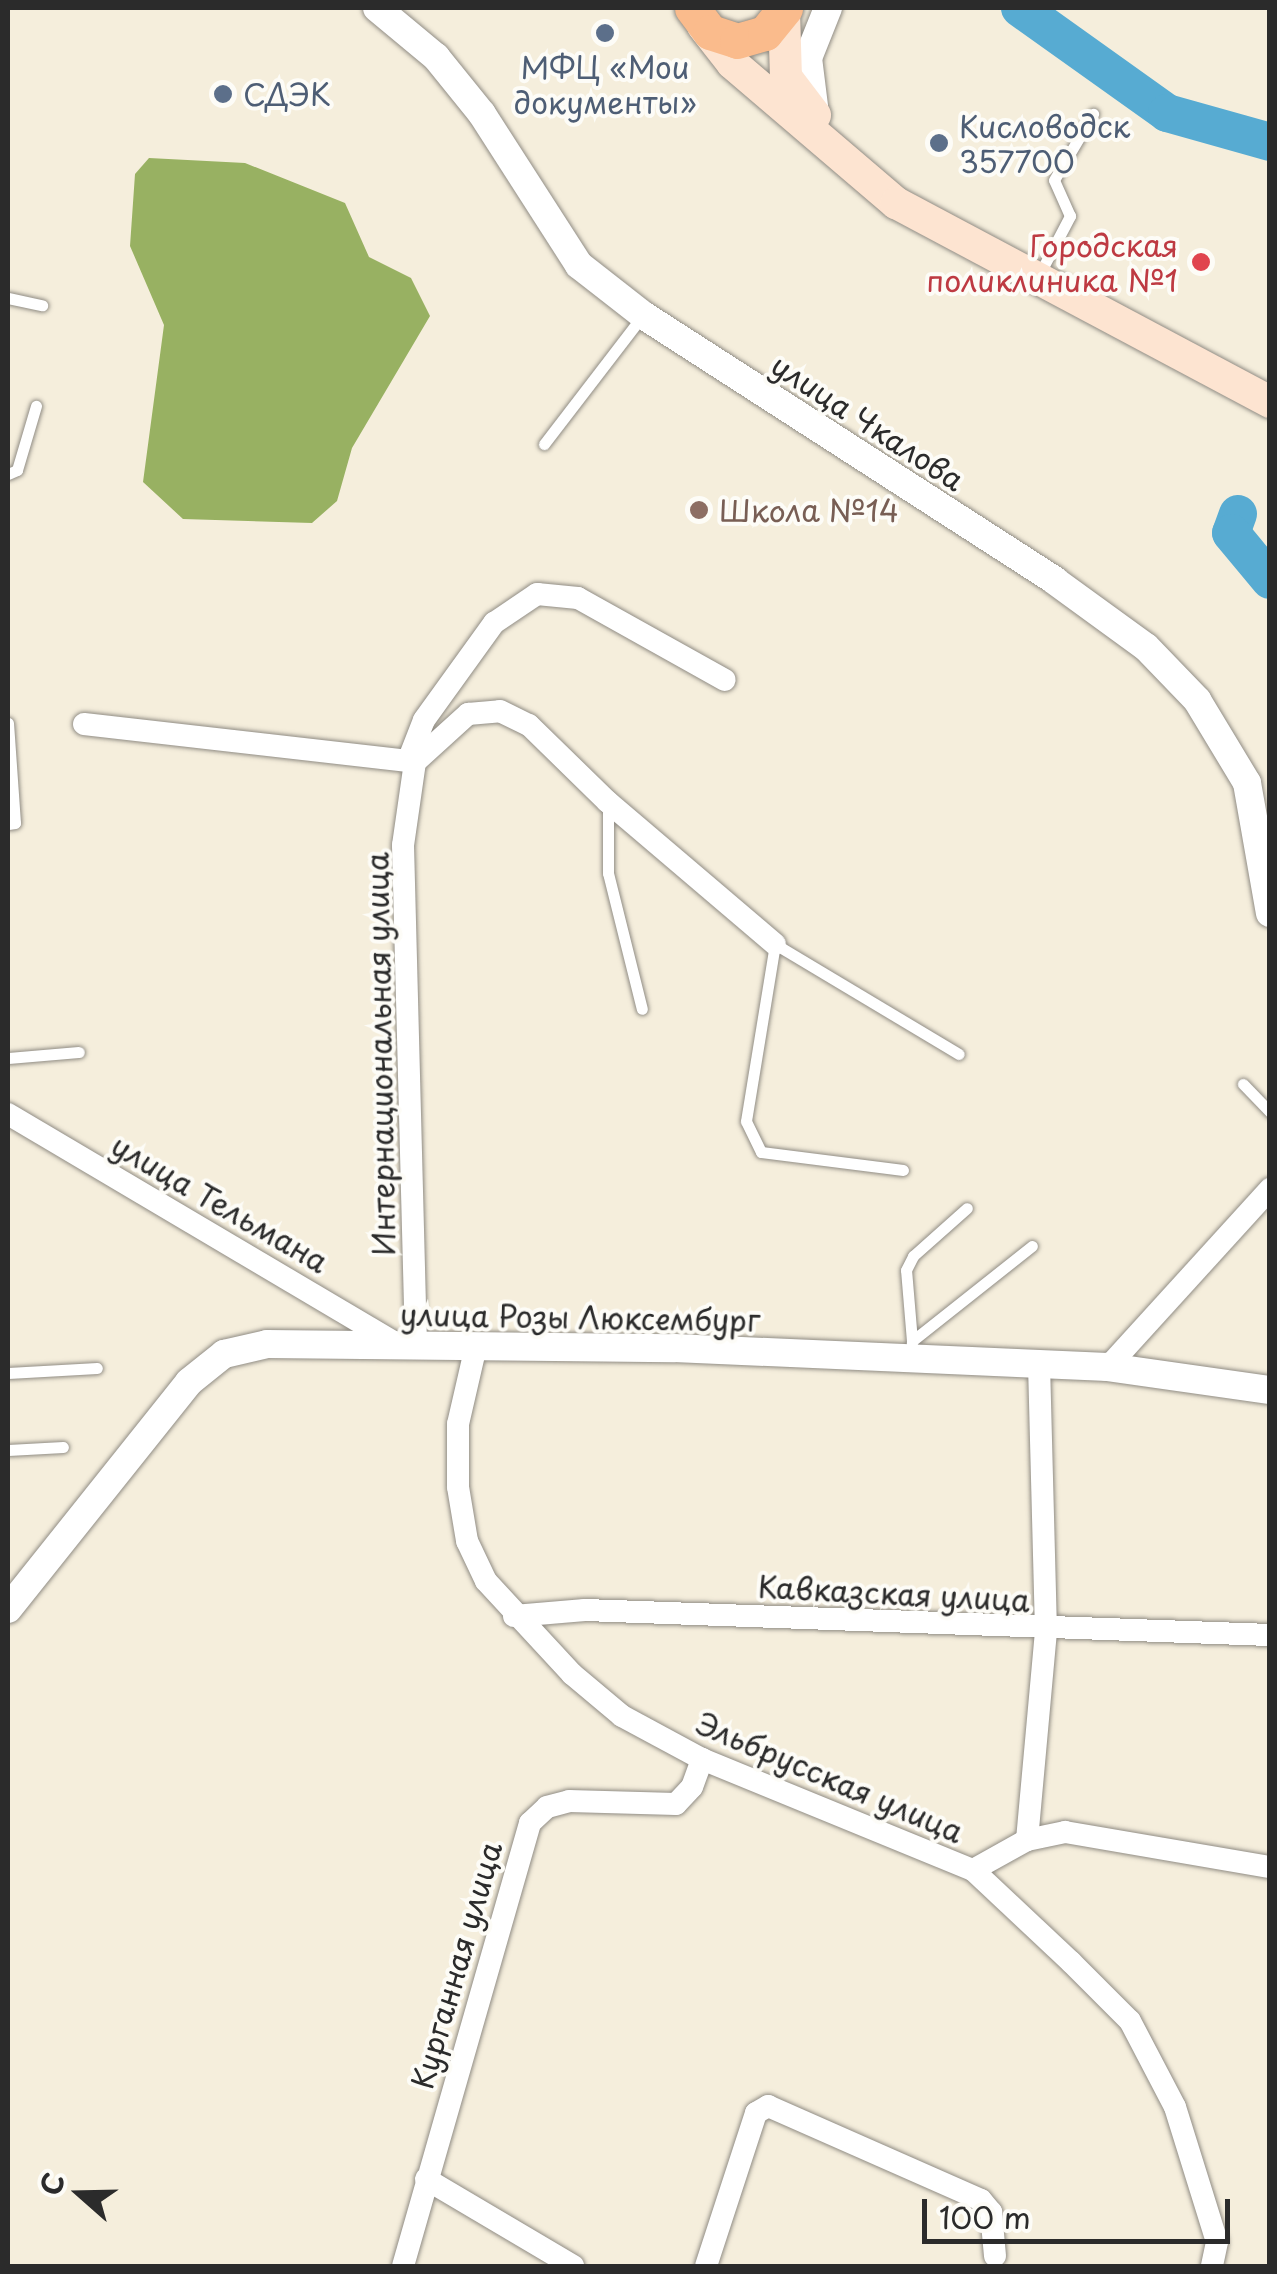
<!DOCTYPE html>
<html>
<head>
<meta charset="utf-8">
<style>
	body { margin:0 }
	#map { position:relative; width:1277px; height:2274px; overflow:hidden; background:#f5eedc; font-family:"Playpen Sans",sans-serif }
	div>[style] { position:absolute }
	.forest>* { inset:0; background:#98b162 }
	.river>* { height:38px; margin:-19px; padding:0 19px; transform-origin:19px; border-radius:19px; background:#57abd2 }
	.roads { filter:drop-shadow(0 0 2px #908c84) drop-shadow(0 0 2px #908c84) }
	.service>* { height:11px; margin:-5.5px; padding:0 5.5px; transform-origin:5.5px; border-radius:5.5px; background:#fff }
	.minor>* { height:22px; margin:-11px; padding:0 11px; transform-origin:11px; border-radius:11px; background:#fff }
	.tertiary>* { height:28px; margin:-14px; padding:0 14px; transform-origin:14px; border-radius:14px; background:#fff }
	.secondary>* { height:32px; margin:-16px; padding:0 16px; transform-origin:16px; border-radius:16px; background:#fde4d1 }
	.primary>* { height:35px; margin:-17.5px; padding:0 17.5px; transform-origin:17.5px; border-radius:17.5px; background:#fabb8c }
	.dots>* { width:28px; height:28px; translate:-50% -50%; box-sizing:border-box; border:5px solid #fdfcf7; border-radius:50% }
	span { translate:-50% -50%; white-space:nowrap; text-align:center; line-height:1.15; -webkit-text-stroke:8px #fdfcf7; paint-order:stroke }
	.service-label { font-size:30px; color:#4e5e75 }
	.left { translate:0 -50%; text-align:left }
	.health-label { font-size:30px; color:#be3a42 }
	.right { translate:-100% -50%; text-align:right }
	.street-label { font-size:30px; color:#2b2b2b }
	.education-label { font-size:30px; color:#785e54 }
	.frame { position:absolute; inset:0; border:10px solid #2b2b2b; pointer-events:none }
	.north { position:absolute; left:30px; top:2144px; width:100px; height:100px; -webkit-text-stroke:8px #fdfcf7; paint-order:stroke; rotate:290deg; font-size:28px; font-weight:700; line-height:40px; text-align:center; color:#2b2b2b }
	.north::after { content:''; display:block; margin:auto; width:35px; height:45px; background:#2b2b2b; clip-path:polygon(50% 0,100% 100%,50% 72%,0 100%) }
	.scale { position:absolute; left:922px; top:2199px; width:308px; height:45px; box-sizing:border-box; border:5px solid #2b2b2b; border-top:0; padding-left:12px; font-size:30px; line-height:35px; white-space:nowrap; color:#2b2b2b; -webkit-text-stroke:8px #fdfcf7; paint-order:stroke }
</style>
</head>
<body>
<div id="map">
	<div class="forest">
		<div style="clip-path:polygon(149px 158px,245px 163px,345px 203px,369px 257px,411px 278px,430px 316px,352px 448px,337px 501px,312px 523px,183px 519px,143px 482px,164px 325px,130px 246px,135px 174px)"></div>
	</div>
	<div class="river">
		<div style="left:1020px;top:8px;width:181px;rotate:35.5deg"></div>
		<div style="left:1167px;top:113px;width:107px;rotate:15.7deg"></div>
		<div style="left:1238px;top:514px;width:20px;rotate:110deg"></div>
		<div style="left:1231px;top:533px;width:61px;rotate:50.3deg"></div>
	</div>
	<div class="roads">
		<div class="service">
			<div style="left:1039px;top:275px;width:67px;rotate:-62.3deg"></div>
			<div style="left:1070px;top:216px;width:39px;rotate:-114deg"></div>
			<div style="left:1054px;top:180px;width:77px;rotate:-59.4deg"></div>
			<div style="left:8px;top:298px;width:35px;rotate:12deg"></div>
			<div style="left:544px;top:444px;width:163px;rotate:-52.5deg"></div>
			<div style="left:8px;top:474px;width:10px;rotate:-24deg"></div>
			<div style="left:17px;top:470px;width:67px;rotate:-73.5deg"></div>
			<div style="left:8px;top:723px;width:100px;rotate:86deg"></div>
			<div style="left:15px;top:823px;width:7px;rotate:172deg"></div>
			<div style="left:608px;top:802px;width:71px;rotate:90deg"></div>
			<div style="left:608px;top:873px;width:140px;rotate:76deg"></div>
			<div style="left:8px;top:1058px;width:71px;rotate:-4.8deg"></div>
			<div style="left:1243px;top:1084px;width:39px;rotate:46deg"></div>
			<div style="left:903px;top:1170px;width:143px;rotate:-172.8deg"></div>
			<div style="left:761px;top:1152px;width:34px;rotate:-116deg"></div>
			<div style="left:746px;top:1121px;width:179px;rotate:-80.7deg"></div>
			<div style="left:775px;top:944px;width:214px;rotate:30.9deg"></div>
			<div style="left:912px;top:1341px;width:71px;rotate:-94.8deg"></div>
			<div style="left:906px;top:1270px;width:16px;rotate:-63deg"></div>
			<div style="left:913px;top:1256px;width:72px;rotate:-41.6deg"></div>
			<div style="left:911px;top:1359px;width:18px;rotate:-87deg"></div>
			<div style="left:912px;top:1341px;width:153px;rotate:-38.4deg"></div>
			<div style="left:8px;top:1373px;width:89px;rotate:-3.2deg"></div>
			<div style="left:8px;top:1450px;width:55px;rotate:-3.1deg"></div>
		</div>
		<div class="minor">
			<div style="left:84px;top:724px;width:333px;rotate:6.5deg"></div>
			<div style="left:408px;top:761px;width:44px;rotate:-68.7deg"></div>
			<div style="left:424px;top:720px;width:120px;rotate:-54.2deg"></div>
			<div style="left:494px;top:623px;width:52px;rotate:-34deg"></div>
			<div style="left:537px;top:594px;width:41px;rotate:5.6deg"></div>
			<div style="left:578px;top:598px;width:168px;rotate:29.2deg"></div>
			<div style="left:415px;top:762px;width:84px;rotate:98.2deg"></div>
			<div style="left:403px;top:845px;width:501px;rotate:88.51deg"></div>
			<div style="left:415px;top:762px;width:72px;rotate:-42.2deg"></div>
			<div style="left:468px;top:714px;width:32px;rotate:-5deg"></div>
			<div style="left:500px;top:711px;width:32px;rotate:26deg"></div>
			<div style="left:529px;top:725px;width:110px;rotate:44.3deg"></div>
			<div style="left:608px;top:802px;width:219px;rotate:40.4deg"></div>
			<div style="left:8px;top:1114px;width:456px;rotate:30.6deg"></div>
			<div style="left:476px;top:1346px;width:80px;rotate:103deg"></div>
			<div style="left:458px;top:1424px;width:63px;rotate:90deg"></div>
			<div style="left:458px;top:1487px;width:55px;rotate:80.5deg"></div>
			<div style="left:467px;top:1541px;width:44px;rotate:64.6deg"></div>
			<div style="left:486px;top:1581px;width:127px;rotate:47.2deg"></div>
			<div style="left:572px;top:1674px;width:65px;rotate:40deg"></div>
			<div style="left:622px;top:1716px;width:91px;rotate:28.3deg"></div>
			<div style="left:702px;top:1759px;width:293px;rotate:22.3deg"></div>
			<div style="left:973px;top:1870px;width:134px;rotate:43.2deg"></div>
			<div style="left:1071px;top:1962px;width:83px;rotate:45deg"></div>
			<div style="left:1130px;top:2021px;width:97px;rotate:62.4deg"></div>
			<div style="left:1175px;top:2107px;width:141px;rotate:72.7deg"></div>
			<div style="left:1217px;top:2242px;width:25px;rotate:102deg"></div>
			<div style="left:1108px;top:1367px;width:241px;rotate:-47.7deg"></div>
			<div style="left:514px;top:1616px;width:71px;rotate:-4.8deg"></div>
			<div style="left:585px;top:1610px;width:685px;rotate:2.09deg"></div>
			<div style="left:1027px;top:1840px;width:210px;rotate:-84.8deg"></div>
			<div style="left:1046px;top:1631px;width:266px;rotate:-91.5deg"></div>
			<div style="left:973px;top:1870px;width:62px;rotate:-29.1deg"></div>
			<div style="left:1027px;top:1840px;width:39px;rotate:-12deg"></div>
			<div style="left:1065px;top:1832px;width:208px;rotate:9.7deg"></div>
			<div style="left:426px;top:2179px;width:171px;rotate:30.6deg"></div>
			<div style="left:403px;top:2266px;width:461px;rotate:-74deg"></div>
			<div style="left:530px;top:1823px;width:23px;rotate:-43deg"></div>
			<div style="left:547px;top:1807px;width:23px;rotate:-15deg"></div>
			<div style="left:569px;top:1801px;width:107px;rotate:1.6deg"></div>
			<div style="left:676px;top:1804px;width:23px;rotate:-47deg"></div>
			<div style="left:692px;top:1787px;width:30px;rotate:-70deg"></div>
			<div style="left:706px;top:2266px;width:161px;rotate:-71.9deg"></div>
			<div style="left:756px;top:2113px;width:14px;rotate:-30deg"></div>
			<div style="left:768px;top:2106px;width:233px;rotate:23.8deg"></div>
			<div style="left:981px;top:2200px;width:16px;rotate:50deg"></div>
			<div style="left:991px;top:2212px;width:44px;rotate:84.8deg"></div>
		</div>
		<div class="tertiary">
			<div style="left:377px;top:8px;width:77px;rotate:39.7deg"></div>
			<div style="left:436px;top:57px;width:73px;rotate:51.1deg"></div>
			<div style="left:482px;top:114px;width:179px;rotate:57.3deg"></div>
			<div style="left:579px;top:265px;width:81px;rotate:38deg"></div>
			<div style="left:643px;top:315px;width:490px;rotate:32.8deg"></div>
			<div style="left:1055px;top:581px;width:112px;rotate:36deg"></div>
			<div style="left:1146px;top:647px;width:74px;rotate:46.1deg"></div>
			<div style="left:1197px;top:700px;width:97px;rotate:58.9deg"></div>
			<div style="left:1247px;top:783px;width:132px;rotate:80deg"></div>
			<div style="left:815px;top:114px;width:56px;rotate:-97.1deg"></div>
			<div style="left:808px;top:58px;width:54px;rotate:-68.2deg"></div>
			<div style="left:8px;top:1609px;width:290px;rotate:-51.4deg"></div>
			<div style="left:189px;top:1382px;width:45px;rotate:-38.7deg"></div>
			<div style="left:224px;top:1354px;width:44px;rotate:-13.1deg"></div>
			<div style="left:267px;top:1344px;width:407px;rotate:0.6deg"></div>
			<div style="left:674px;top:1348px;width:434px;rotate:2.5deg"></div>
			<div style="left:1108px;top:1367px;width:164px;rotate:8.1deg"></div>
		</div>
		<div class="secondary">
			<div style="left:784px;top:11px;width:66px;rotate:88.3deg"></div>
			<div style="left:786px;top:77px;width:48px;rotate:52.7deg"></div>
			<div style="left:703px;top:26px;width:47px;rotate:51.9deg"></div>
			<div style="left:732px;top:63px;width:216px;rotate:40.5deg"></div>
			<div style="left:896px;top:203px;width:424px;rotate:28deg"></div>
		</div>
		<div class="primary">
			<div style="left:692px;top:8px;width:30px;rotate:53deg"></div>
			<div style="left:710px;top:32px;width:28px;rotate:18deg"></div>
			<div style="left:737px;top:41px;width:29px;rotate:-16deg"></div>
			<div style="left:765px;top:33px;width:32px;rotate:-51deg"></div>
		</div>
	</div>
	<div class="dots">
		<div style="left:605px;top:33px;background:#5c6f8a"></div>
		<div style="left:223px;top:94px;background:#5c6f8a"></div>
		<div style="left:939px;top:143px;background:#5c6f8a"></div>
		<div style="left:1201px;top:262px;background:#e0444e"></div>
		<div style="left:699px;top:510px;background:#8d6e63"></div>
	</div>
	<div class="service-label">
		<span style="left:605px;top:84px">МФЦ «Мои<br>документы»</span>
		<span class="left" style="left:243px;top:94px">СДЭК</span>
		<span class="left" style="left:959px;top:143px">Кисловодск<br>357700</span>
	</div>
	<div class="health-label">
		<span class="right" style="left:1178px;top:262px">Городская<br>поликлиника №1</span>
	</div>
	<div class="street-label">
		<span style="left:868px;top:422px;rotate:33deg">улица Чкалова</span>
		<span style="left:380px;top:1054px;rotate:-91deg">Интернациональная улица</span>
		<span style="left:220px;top:1203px;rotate:30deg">улица Тельмана</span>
		<span style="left:580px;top:1317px;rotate:1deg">улица Розы Люксембург</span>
		<span style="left:894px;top:1593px;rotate:3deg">Кавказская улица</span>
		<span style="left:830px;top:1777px;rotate:23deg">Эльбрусская улица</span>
		<span style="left:456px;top:1965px;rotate:-74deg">Курганная улица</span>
	</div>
	<div class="education-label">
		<span class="left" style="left:719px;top:510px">Школа №14</span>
	</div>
	<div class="frame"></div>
	<div class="north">С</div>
	<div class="scale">100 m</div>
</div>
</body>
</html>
